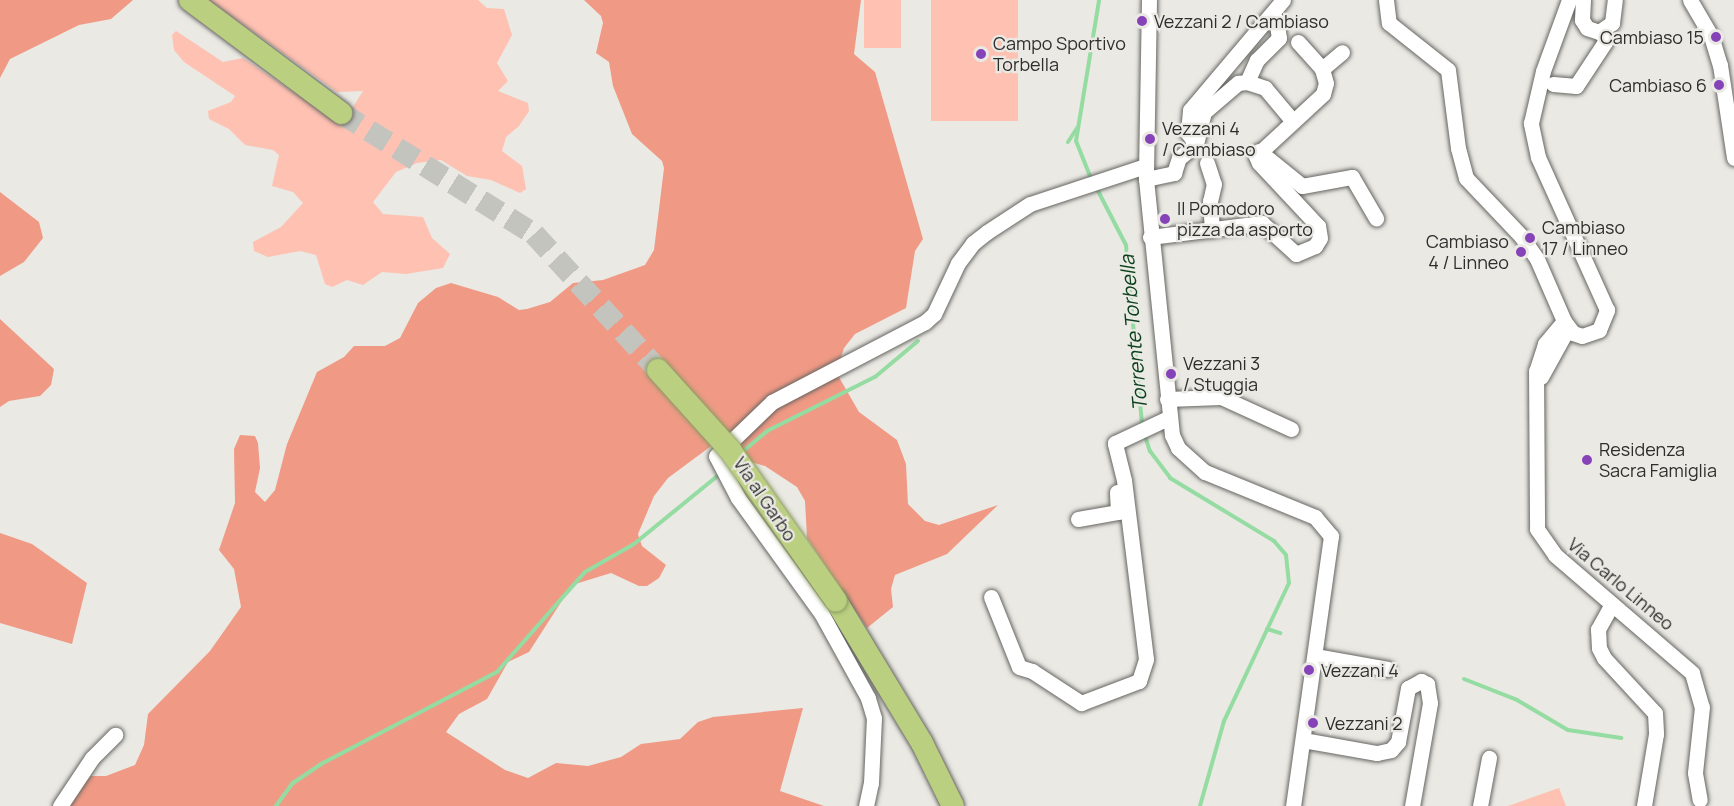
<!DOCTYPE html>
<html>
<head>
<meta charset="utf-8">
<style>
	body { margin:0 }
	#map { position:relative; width:1734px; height:806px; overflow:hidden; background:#eae9e4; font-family:Manrope,sans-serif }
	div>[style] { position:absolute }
	.green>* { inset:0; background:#fec1b2; transform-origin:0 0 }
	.forest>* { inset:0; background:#f09a85 }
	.stream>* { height:4px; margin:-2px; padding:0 2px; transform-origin:2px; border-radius:2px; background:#95dca2 }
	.highway-tunnel>* { height:22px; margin-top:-11px; transform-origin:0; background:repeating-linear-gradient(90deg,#c4c4bf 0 22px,transparent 0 33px) }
	.roads { filter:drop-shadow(0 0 2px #666561) drop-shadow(0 0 2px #666561) }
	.minor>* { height:15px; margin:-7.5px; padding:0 7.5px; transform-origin:7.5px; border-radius:7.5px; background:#fff }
	.highway>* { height:22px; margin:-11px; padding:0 11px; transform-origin:11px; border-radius:11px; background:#bbcf80 }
	.bridges { filter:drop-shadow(0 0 2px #8a9763) drop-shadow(0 0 2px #8a9763) }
	.highway-bridge>* { height:22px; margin:-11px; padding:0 11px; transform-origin:11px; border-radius:11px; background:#bbcf80 }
	.dots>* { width:16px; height:16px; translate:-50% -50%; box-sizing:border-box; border:3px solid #eae9e4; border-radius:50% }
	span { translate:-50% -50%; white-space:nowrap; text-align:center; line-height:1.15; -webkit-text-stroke:4.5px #eae9e4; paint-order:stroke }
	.poi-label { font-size:18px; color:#2e2e2c }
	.left { translate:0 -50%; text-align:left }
	.right { translate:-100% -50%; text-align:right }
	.street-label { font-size:18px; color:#2e2e2c }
	.water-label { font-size:20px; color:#0b401c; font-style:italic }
</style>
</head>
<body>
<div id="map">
	<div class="green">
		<div style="clip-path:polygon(209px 0,478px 0,487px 8px,504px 9px,512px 35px,497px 63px,508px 81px,498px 91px,528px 103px,529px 111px,519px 126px,506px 137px,502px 151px,522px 166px,526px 189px,520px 193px,491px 180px,467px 176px,441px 160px,417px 163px,396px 172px,373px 202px,383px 214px,423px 217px,432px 238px,450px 254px,443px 268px,406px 274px,382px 272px,363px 285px,347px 280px,332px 287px,325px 284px,316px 255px,300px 251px,268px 257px,254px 251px,253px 242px,281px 227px,303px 203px,293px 192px,272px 186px,279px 155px,273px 150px,245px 145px,229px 129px,209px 119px,208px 111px,231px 102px,235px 96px,184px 62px,174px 50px,172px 35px,176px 31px,223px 62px,243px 58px,342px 125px,363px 91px,337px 92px)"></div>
		<div style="left:864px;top:0;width:37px;height:48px"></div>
		<div style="left:931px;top:0;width:87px;height:121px"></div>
		<div style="clip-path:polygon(1559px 788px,1566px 806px,1508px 806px)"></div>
	</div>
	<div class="forest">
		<div style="clip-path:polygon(0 0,133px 0,111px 19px,79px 25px,10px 59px,0 78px)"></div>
		<div style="clip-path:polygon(584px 0,861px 0,854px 54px,875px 72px,923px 239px,915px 251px,906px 308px,855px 334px,844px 348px,836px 372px,859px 412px,897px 440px,906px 464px,908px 504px,925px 521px,939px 525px,998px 505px,947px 554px,895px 575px,891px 589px,893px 607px,867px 628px,807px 538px,805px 501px,797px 487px,765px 466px,744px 460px,726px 435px,668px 478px,654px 496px,638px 534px,642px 546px,666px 565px,659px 578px,647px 586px,639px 586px,611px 573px,572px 585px,529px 652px,508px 662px,487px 699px,459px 714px,446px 732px,505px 770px,528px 778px,556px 763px,588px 766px,621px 757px,641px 744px,680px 739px,698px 722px,713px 717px,803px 708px,780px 791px,824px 806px,65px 806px,91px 776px,106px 776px,135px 765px,144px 745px,148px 714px,210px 651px,241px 607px,234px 569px,219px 550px,235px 503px,234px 449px,240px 435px,255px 436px,258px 443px,260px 468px,255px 492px,265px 502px,275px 490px,287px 444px,317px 372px,344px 357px,354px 346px,385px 346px,400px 338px,418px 303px,436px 288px,451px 283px,498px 297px,519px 310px,527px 309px,550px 302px,573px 283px,603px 280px,645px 265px,654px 250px,664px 168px,662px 161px,632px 134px,613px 86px,609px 62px,596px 53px,603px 23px,601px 16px)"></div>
		<div style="clip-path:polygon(0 192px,39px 222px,43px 238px,24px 262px,0 276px)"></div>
		<div style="clip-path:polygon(0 319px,54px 369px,51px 385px,40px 396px,9px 401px,0 407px)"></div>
		<div style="clip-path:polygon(0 533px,32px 544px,87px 583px,72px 644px,0 623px)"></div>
	</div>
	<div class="stream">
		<div style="left:1068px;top:142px;width:17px;rotate:-57deg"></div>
		<div style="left:1092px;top:181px;width:43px;rotate:-111.8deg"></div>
		<div style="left:1076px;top:141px;width:143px;rotate:-80.7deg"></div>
		<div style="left:1096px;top:187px;width:65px;rotate:62.7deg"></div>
		<div style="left:1126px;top:245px;width:182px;rotate:84.9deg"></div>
		<div style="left:1144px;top:433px;width:19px;rotate:72deg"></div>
		<div style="left:1150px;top:451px;width:34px;rotate:53deg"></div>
		<div style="left:1170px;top:478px;width:122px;rotate:31.2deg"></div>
		<div style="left:1274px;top:541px;width:18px;rotate:49deg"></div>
		<div style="left:1286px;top:555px;width:28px;rotate:84deg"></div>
		<div style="left:1289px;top:583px;width:153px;rotate:115.2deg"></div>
		<div style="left:1224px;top:721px;width:88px;rotate:105.8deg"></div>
		<div style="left:741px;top:453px;width:34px;rotate:-40deg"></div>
		<div style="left:767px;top:431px;width:121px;rotate:-26.6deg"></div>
		<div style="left:875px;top:377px;width:56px;rotate:-39.9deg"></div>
		<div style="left:1267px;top:629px;width:14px;rotate:17deg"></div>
		<div style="left:1464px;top:679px;width:57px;rotate:21.6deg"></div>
		<div style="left:1517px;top:700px;width:59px;rotate:30.5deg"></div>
		<div style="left:1568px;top:730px;width:54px;rotate:8.6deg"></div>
		<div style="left:276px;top:806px;width:29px;rotate:-54deg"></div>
		<div style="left:293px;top:783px;width:34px;rotate:-34deg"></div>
		<div style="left:321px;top:764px;width:199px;rotate:-27.6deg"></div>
		<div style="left:497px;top:672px;width:133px;rotate:-48.7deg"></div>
		<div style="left:585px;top:572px;width:56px;rotate:-29.7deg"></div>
		<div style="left:634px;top:544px;width:112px;rotate:-39.2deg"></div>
	</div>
	<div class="highway-tunnel">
		<div style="left:341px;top:113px;width:228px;rotate:32.1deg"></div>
		<div style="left:534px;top:234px;width:184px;rotate:47.6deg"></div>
	</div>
	<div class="roads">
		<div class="minor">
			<div style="left:1149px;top:0;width:179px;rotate:91deg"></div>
			<div style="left:1146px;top:179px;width:257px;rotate:84.2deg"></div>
			<div style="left:1172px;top:435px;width:14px;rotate:65deg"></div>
			<div style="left:1178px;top:448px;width:36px;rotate:42deg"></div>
			<div style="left:1205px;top:472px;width:119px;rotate:22.2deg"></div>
			<div style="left:1315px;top:517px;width:25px;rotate:50deg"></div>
			<div style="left:1331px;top:536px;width:273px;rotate:98deg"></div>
			<div style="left:1386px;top:0;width:23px;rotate:83deg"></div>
			<div style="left:1389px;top:23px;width:75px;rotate:38.5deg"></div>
			<div style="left:1448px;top:70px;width:79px;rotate:82.7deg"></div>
			<div style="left:1458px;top:148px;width:31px;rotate:75deg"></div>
			<div style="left:1466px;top:178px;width:80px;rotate:46.5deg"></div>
			<div style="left:1521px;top:236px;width:28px;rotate:55deg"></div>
			<div style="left:1537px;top:259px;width:68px;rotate:66.5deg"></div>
			<div style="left:1564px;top:321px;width:15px;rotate:53deg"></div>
			<div style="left:1573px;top:333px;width:9px;rotate:18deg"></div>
			<div style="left:1582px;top:336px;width:18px;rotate:-19deg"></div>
			<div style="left:1599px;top:330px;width:22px;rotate:-68deg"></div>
			<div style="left:1607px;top:310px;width:168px;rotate:-114.3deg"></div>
			<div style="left:1538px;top:157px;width:35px;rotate:-102deg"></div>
			<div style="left:1531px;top:123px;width:53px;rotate:-77deg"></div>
			<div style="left:1543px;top:71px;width:76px;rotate:-69.9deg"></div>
			<div style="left:1583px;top:0;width:20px;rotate:93deg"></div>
			<div style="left:1582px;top:20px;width:9px;rotate:58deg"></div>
			<div style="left:1587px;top:28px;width:13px;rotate:18deg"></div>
			<div style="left:1599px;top:32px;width:16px;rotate:-35deg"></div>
			<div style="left:1612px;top:23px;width:23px;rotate:-83deg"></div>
			<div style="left:1690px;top:0;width:42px;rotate:59.7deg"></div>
			<div style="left:1711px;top:36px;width:30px;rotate:73deg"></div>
			<div style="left:1720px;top:65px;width:94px;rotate:81.4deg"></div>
			<div style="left:1298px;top:42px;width:36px;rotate:48deg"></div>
			<div style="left:1247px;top:82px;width:24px;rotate:-66deg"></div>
			<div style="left:1257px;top:60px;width:31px;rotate:-45deg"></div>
			<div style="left:1279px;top:38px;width:19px;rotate:-99deg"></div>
			<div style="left:1553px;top:84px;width:23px;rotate:5deg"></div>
			<div style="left:1576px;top:86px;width:53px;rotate:-56.6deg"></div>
			<div style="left:1605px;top:42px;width:11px;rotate:-100deg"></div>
			<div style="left:1193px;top:140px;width:9px;rotate:-126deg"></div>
			<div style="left:1188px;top:133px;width:23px;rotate:-85deg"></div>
			<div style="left:1190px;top:110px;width:144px;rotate:-49.8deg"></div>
			<div style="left:1259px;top:151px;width:55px;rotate:39.1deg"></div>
			<div style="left:1302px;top:186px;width:51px;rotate:-10.2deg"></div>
			<div style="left:1352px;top:177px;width:48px;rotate:59.7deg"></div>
			<div style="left:1207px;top:163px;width:22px;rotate:72deg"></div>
			<div style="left:1214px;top:184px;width:17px;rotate:103deg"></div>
			<div style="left:1210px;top:201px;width:29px;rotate:86deg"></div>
			<div style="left:1146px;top:179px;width:29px;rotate:-12deg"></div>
			<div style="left:1174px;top:173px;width:16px;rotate:-72deg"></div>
			<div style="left:1179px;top:158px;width:22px;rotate:-39deg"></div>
			<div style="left:1196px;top:144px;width:33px;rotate:-76deg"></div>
			<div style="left:1204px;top:112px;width:45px;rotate:-40.5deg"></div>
			<div style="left:1238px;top:83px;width:9px;rotate:-6deg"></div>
			<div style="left:1247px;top:82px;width:19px;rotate:18deg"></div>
			<div style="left:1265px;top:88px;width:40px;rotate:50deg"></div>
			<div style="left:1150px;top:237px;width:113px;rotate:-7.1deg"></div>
			<div style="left:1262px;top:223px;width:46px;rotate:42.4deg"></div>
			<div style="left:1296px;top:254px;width:21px;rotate:-23deg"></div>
			<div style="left:1315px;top:246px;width:9px;rotate:-58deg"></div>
			<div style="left:1320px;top:238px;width:12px;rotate:-99deg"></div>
			<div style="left:1318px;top:226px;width:86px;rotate:-133.1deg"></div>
			<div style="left:1259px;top:163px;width:8px;rotate:-113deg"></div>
			<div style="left:1256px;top:156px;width:91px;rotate:-42.8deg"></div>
			<div style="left:1323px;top:94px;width:11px;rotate:-75deg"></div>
			<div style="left:1326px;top:83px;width:15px;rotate:-106deg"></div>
			<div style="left:1322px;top:69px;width:26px;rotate:-40deg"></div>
			<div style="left:1564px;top:321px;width:30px;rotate:130deg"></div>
			<div style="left:1545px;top:344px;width:28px;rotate:108deg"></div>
			<div style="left:1536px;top:371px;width:158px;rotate:89.6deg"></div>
			<div style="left:1537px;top:529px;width:32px;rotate:55deg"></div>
			<div style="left:1555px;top:555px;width:181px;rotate:40.7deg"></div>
			<div style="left:1692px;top:673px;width:35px;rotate:74deg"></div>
			<div style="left:1702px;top:707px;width:66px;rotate:96.1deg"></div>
			<div style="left:1695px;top:773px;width:27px;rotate:80deg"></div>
			<div style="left:1541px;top:377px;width:56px;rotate:-61.1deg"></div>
			<div style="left:1167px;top:399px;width:54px;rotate:-2.1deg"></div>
			<div style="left:1221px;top:397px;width:77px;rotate:24.6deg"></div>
			<div style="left:1078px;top:519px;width:41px;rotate:-9.9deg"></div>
			<div style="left:1118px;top:512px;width:20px;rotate:-93deg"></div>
			<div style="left:991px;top:597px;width:75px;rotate:68.2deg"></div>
			<div style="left:1019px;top:667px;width:14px;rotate:17deg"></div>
			<div style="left:1032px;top:671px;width:59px;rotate:33.1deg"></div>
			<div style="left:1081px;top:703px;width:62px;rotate:-20.8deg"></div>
			<div style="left:1139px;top:681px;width:23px;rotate:-72deg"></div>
			<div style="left:1146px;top:659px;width:180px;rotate:-97deg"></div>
			<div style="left:1124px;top:480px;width:38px;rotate:-104deg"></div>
			<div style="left:1115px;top:443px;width:61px;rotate:-25.3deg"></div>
			<div style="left:1612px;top:604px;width:29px;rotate:119deg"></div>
			<div style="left:1598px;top:629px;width:19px;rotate:87deg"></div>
			<div style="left:1599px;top:648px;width:11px;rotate:63deg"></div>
			<div style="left:1604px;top:658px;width:75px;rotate:47.2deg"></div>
			<div style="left:1655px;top:713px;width:21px;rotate:87deg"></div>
			<div style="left:1656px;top:734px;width:73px;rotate:99.5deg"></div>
			<div style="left:1315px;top:656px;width:74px;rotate:10.1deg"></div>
			<div style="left:1303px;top:740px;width:75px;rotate:10deg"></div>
			<div style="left:1377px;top:753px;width:14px;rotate:-12deg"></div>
			<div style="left:1391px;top:750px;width:11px;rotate:-49deg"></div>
			<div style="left:1398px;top:742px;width:55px;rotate:-79.5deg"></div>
			<div style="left:1408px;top:688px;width:15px;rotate:-28deg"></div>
			<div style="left:1421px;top:681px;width:7px;rotate:27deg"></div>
			<div style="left:1427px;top:684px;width:19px;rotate:81deg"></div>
			<div style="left:1430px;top:703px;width:105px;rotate:99.9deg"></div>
			<div style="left:60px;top:806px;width:58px;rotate:-56.3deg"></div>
			<div style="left:92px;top:758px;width:33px;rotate:-45deg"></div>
			<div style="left:866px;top:806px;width:24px;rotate:-78deg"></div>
			<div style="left:871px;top:783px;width:65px;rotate:-87.4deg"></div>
			<div style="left:874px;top:718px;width:21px;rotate:-107deg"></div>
			<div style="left:868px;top:698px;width:97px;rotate:-118.9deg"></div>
			<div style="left:821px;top:613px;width:142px;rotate:-125.8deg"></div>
			<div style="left:738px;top:498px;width:47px;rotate:-117.6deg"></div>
			<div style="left:716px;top:456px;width:78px;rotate:-44deg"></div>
			<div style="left:772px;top:402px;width:173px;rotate:-27.6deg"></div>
			<div style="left:925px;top:322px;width:12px;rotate:-42deg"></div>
			<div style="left:934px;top:314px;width:56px;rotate:-64.8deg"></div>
			<div style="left:958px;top:263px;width:25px;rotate:-53deg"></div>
			<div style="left:973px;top:243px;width:18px;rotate:-38deg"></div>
			<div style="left:987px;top:232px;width:51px;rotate:-33.1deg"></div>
			<div style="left:1030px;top:204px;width:121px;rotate:-18.3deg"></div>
			<div style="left:1480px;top:806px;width:49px;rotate:-79.4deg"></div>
		</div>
		<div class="highway">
			<div style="left:190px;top:0;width:189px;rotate:36.8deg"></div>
			<div style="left:836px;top:601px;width:166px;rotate:58.8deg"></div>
			<div style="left:922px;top:743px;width:70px;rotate:63.8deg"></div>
		</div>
	</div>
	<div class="bridges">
		<div class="highway-bridge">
			<div style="left:658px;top:370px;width:108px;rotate:48deg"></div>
			<div style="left:730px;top:450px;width:184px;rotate:54.9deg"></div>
		</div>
	</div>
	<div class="dots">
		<div style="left:1142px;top:21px;background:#8643b7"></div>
		<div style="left:1716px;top:37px;background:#8643b7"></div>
		<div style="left:981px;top:54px;background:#8643b7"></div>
		<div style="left:1719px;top:85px;background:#8643b7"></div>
		<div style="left:1150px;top:139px;background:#8643b7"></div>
		<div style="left:1165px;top:219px;background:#8643b7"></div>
		<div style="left:1530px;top:238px;background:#8643b7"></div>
		<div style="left:1521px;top:252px;background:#8643b7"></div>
		<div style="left:1171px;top:374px;background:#8643b7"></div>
		<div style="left:1587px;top:460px;background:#8643b7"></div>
		<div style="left:1309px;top:670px;background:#8643b7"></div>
		<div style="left:1313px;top:723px;background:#8643b7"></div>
	</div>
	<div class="poi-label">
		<span class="left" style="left:1154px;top:21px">Vezzani 2 / Cambiaso</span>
		<span class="right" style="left:1704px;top:37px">Cambiaso 15</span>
		<span class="left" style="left:993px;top:54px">Campo Sportivo<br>Torbella</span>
		<span class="right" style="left:1707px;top:85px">Cambiaso 6</span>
		<span class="left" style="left:1162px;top:139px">Vezzani 4<br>/ Cambiaso</span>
		<span class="left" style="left:1177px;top:219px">Il Pomodoro<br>pizza da asporto</span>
		<span class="left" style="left:1542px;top:238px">Cambiaso<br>17 / Linneo</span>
		<span class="right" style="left:1509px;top:252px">Cambiaso<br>4 / Linneo</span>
		<span class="left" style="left:1183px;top:374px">Vezzani 3<br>/ Stuggia</span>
		<span class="left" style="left:1599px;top:460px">Residenza<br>Sacra Famiglia</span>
		<span class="left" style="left:1321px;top:670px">Vezzani 4</span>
		<span class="left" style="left:1325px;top:723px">Vezzani 2</span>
	</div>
	<div class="street-label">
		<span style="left:765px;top:499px;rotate:56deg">Via al Garbo</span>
		<span style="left:1621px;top:584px;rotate:40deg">Via Carlo Linneo</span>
	</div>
	<div class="water-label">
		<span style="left:1133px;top:333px;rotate:-95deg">Torrente Torbella</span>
	</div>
</div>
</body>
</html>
